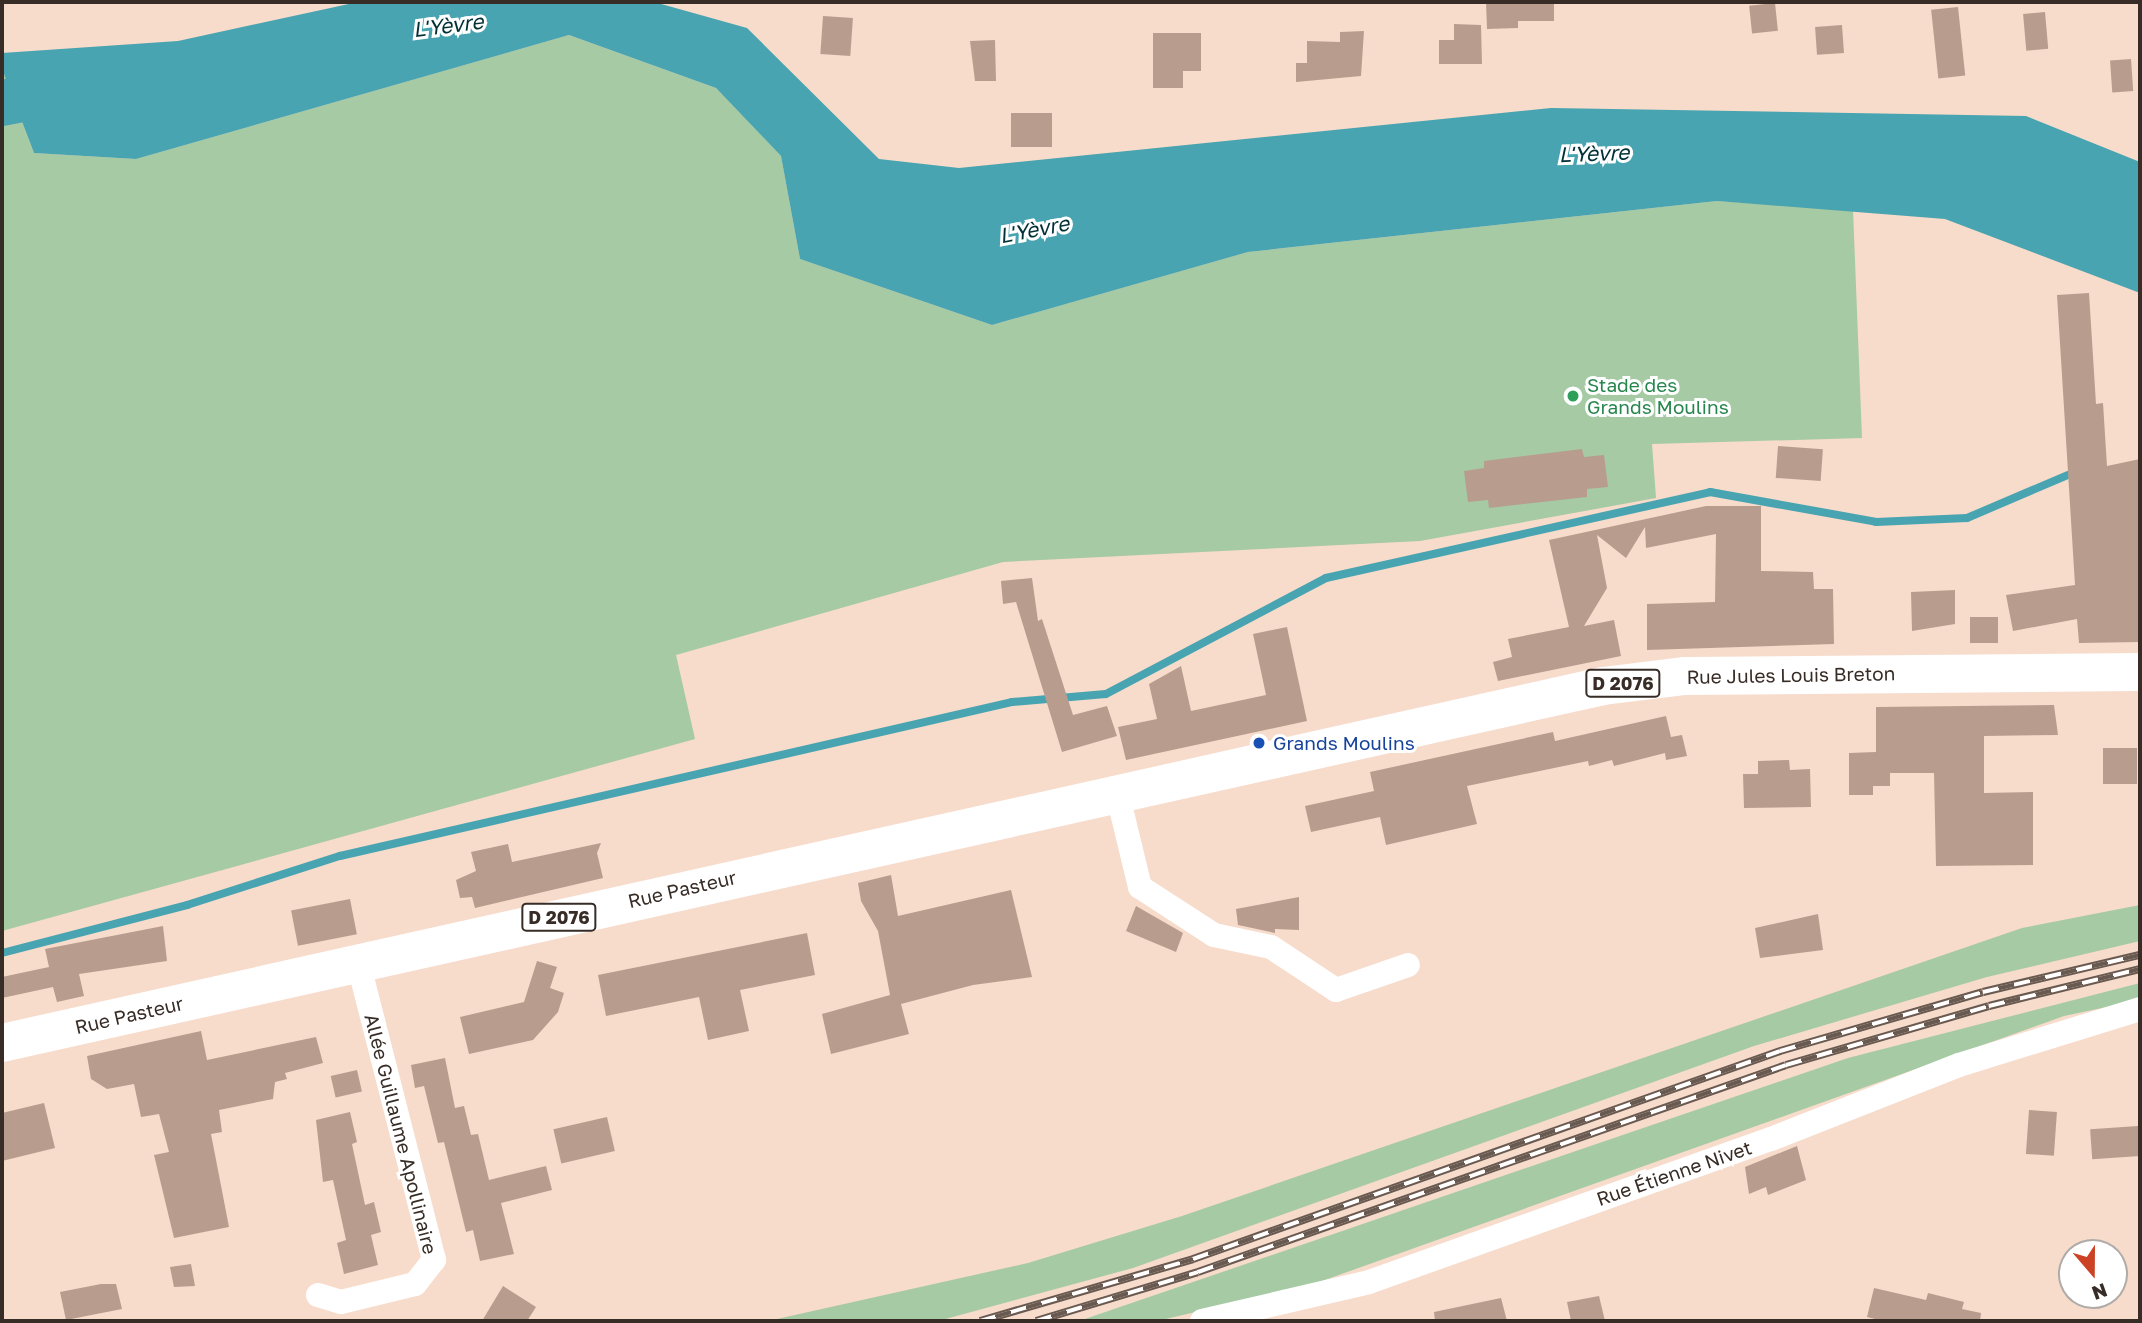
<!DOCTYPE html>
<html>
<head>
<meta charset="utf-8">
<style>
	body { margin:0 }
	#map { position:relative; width:2142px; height:1323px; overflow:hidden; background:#f7dbcb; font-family:"Golos Text",sans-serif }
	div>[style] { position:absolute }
	.green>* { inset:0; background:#a5caa4 }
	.water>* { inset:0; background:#47a4b0 }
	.stream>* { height:8px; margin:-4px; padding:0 4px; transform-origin:4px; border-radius:4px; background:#47a4b0 }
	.river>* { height:46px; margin:-23px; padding:0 23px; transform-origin:23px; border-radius:23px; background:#47a4b0 }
	.building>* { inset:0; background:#b89d8e; transform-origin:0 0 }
	.minor>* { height:24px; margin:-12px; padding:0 12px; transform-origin:12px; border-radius:12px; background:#fff }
	.primary>* { height:38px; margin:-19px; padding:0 19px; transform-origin:19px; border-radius:19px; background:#fff }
	.rail>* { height:8px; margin-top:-4px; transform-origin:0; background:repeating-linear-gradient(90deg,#fff 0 16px,#695a51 0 32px); box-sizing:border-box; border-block:2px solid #695a51 }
	.dots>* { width:19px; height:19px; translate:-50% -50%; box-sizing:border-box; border:4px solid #fff; border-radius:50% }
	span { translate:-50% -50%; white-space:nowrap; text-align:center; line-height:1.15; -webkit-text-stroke:6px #fff; paint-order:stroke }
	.shield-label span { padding:2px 5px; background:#fff; border:2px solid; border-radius:5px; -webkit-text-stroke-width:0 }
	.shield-label { font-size:18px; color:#372c26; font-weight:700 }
	.leisure-label { font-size:19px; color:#27864d }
	.left { translate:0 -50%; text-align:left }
	.street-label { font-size:19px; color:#372c26 }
	.transit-label { font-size:19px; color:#164399 }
	.water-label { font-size:21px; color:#013035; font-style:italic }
	.frame { position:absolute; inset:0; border:4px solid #372c26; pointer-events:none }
	.north { position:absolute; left:2058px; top:1239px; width:70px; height:70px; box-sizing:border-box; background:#fff; border:2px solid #afaba8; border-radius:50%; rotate:160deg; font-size:19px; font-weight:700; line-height:28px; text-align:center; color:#372c26 }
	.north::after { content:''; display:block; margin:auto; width:24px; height:32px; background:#cc4224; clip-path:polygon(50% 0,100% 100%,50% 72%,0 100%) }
</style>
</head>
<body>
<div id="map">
	<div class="green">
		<div style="clip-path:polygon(569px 35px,716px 88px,781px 156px,800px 259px,992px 325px,1248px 252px,1717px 201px,1853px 210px,1862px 438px,1652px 444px,1656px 498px,1420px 541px,1003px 562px,676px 655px,695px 739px,2px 931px,2px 69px,34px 153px,136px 159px)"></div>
		<div style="clip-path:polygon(2140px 905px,2140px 941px,1987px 977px,1754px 1046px,1133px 1268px,938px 1321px,768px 1321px,1028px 1263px,1182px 1216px,2022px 928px)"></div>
		<div style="clip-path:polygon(2140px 983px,2140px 1000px,2064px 1016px,1308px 1286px,1157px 1321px,1079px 1321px,1848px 1058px)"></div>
	</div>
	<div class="water">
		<div style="clip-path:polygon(358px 2px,654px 2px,747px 28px,879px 159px,959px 168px,1551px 108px,2026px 116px,2140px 162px,2140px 293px,1945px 219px,1717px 201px,1248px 252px,992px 325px,800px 259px,781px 156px,716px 88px,569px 35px,136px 159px,34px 153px,2px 69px,2px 53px,178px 41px)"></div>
	</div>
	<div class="stream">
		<div style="left:2px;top:953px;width:191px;rotate:-14.5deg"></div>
		<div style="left:187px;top:905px;width:161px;rotate:-17.8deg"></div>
		<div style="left:340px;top:856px;width:689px;rotate:-12.91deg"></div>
		<div style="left:1012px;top:702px;width:94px;rotate:-4.9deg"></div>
		<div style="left:1106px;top:694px;width:249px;rotate:-27.8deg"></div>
		<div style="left:1326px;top:578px;width:394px;rotate:-12.6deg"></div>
		<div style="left:1710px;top:492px;width:169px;rotate:10.2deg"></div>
		<div style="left:1876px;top:522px;width:91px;rotate:-2.5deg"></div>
		<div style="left:1967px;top:518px;width:110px;rotate:-23.1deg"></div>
	</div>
	<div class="river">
		<div style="left:2px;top:103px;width:74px;rotate:-10.9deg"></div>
	</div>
	<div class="building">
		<div style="clip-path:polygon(1486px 2px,1554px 2px,1554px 21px,1518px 21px,1518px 28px,1487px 29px)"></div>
		<div style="left:1775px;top:3px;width:28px;height:26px;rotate:84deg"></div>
		<div style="left:1958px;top:7px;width:69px;height:27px;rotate:84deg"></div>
		<div style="left:2045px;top:12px;width:37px;height:22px;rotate:85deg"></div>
		<div style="left:823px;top:16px;width:30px;height:38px;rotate:4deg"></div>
		<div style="clip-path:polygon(1454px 24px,1481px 25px,1482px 64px,1439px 64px,1439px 40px,1454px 40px)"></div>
		<div style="left:1842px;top:25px;width:28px;height:27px;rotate:86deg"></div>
		<div style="clip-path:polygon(1364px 31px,1361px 76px,1296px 82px,1296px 63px,1307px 63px,1307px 41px,1340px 42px,1340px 32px)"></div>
		<div style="clip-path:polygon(1153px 33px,1201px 33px,1201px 71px,1183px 71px,1183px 88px,1153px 88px)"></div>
		<div style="clip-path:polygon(995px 40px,996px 81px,975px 81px,970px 41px)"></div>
		<div style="left:2131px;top:59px;width:32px;height:21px;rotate:86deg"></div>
		<div style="left:1011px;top:113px;width:41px;height:34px"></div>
		<div style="clip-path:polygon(2089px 293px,2096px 404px,2103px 403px,2107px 466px,2140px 459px,2140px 642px,2079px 643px,2077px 619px,2013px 631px,2006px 595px,2075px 585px,2057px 295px)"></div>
		<div style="left:1778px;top:446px;width:45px;height:32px;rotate:4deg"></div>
		<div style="clip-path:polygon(1582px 449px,1584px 457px,1604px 455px,1608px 487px,1587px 489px,1587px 497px,1489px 508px,1488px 500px,1468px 502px,1464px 471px,1484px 468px,1484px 461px)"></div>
		<div style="clip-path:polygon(1706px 506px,1761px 506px,1761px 571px,1813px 572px,1814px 589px,1833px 589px,1834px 644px,1647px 650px,1647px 604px,1715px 602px,1716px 534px,1646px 548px,1645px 527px,1626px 558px,1597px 535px,1607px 588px,1584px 626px,1614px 620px,1621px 656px,1498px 681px,1493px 662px,1512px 657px,1508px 639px,1569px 627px,1549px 540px)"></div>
		<div style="clip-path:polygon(1032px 578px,1038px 621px,1042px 619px,1073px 715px,1107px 706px,1117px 736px,1062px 752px,1016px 602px,1003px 604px,1001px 581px)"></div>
		<div style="clip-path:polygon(1955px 590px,1955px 624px,1912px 631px,1911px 592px)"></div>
		<div style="left:1970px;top:617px;width:28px;height:26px"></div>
		<div style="clip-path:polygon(1287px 627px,1307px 721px,1126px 760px,1118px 727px,1157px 719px,1149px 684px,1181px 666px,1191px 711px,1266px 695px,1253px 634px)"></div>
		<div style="clip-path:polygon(2054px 705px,2058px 735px,1984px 736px,1984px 793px,2033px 792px,2033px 865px,1936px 866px,1934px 773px,1890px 773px,1890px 786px,1873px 786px,1873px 795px,1849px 795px,1849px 753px,1876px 752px,1876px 707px)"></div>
		<div style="clip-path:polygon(1666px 716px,1671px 737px,1682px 735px,1687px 756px,1666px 760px,1665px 753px,1614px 766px,1612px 760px,1589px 766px,1588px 761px,1467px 786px,1477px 824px,1386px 845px,1380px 817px,1311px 832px,1305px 806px,1374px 791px,1370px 772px,1553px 732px,1555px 741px)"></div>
		<div style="left:2103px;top:748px;width:34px;height:36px"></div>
		<div style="clip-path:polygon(1789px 760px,1790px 770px,1810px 769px,1811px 807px,1744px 808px,1743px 774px,1758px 774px,1758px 761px)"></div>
		<div style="clip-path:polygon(601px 843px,597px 853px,603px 878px,475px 908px,472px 897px,460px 898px,456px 880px,476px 871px,471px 852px,508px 844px,512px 862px)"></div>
		<div style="clip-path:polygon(891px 875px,898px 916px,1011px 890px,1032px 977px,973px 985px,901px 1004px,909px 1034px,831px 1054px,822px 1014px,890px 995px,878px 931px,861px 901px,858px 883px)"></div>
		<div style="clip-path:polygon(1299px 897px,1299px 930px,1275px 929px,1275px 933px,1238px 925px,1236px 909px)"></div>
		<div style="left:350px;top:899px;width:36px;height:60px;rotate:79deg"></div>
		<div style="clip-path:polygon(1136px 906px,1183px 933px,1176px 952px,1126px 931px)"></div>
		<div style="clip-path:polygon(1818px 914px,1823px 950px,1760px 958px,1755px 928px)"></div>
		<div style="clip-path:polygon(163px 926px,167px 961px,79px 974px,84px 996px,57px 1002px,53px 987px,2px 998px,2px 977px,49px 967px,45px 949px)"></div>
		<div style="clip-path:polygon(807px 933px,815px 975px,740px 990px,749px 1031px,708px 1040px,699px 997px,606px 1016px,598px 975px)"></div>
		<div style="clip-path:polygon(537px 961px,557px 967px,550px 988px,564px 993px,558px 1012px,533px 1040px,469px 1054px,460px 1017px,524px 1002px)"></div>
		<div style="clip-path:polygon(201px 1031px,207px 1060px,316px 1037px,323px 1063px,285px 1073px,287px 1079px,275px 1082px,273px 1099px,219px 1110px,222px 1132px,211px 1134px,229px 1227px,174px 1238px,154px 1155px,169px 1152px,159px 1114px,141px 1117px,134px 1084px,107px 1089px,91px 1079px,87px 1056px)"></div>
		<div style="clip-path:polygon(445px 1058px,455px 1108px,464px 1106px,471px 1135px,478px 1134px,489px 1180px,546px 1166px,552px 1190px,501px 1203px,514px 1254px,480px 1261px,473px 1230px,466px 1232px,444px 1142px,438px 1143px,424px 1086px,415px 1088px,411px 1065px)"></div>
		<div style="left:357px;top:1070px;width:22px;height:27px;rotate:77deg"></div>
		<div style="clip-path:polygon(44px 1103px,55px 1148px,2px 1161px,2px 1113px)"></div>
		<div style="left:2029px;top:1110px;width:28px;height:44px;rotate:4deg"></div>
		<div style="clip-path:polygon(350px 1112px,357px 1142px,352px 1144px,365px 1205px,374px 1202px,381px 1232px,371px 1235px,378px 1265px,344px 1274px,337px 1243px,346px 1240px,333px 1180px,323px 1182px,316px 1120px)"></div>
		<div style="left:607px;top:1117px;width:35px;height:55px;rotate:77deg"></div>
		<div style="left:2138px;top:1126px;width:30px;height:48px;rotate:86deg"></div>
		<div style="clip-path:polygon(1797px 1146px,1806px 1180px,1768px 1195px,1766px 1187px,1749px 1194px,1745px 1167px)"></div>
		<div style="clip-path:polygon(191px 1264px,195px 1286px,174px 1287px,170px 1267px)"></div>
		<div style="clip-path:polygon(101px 1284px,116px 1284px,122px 1309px,66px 1320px,60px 1292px)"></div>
		<div style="clip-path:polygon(503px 1286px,536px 1307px,527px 1321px,482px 1321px)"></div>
		<div style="clip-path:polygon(1874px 1288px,1926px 1300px,1928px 1293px,1964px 1302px,1962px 1309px,1981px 1313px,1980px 1321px,1883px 1321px,1867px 1317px)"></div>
		<div style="clip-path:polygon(1599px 1296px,1605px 1321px,1571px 1321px,1567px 1302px)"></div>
		<div style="clip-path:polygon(1501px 1298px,1507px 1321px,1435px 1321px,1434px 1312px)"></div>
	</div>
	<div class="minor">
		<div style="left:1117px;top:792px;width:98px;rotate:76.4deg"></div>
		<div style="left:1140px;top:887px;width:88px;rotate:33deg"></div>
		<div style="left:1214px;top:935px;width:58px;rotate:11.9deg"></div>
		<div style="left:1271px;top:947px;width:78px;rotate:33.5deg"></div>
		<div style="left:1336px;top:990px;width:76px;rotate:-19.1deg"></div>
		<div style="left:318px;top:1295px;width:24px;rotate:17deg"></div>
		<div style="left:341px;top:1302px;width:76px;rotate:-13.7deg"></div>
		<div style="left:415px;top:1284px;width:31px;rotate:-52deg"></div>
		<div style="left:434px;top:1260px;width:308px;rotate:-104.3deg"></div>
		<div style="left:1202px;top:1321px;width:171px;rotate:-13.1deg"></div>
		<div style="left:1369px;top:1282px;width:427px;rotate:-19.6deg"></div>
		<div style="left:1771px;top:1139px;width:202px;rotate:-21.5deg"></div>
		<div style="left:1959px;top:1065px;width:189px;rotate:-17.2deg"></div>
	</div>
	<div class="primary">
		<div style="left:2px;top:1043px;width:1640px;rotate:-12.57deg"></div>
		<div style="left:1603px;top:686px;width:83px;rotate:-7deg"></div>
		<div style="left:1685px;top:676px;width:455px;rotate:-0.5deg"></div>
	</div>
	<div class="rail">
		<div style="left:980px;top:1321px;width:222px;rotate:-16.2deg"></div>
		<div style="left:1193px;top:1259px;width:623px;rotate:-19.51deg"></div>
		<div style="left:1780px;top:1051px;width:211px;rotate:-16.2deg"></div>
		<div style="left:1983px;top:992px;width:161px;rotate:-13.3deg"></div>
		<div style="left:1036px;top:1321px;width:169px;rotate:-16.8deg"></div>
		<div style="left:1198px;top:1272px;width:623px;rotate:-19.39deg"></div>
		<div style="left:1786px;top:1065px;width:211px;rotate:-16.2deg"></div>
		<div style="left:1989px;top:1006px;width:155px;rotate:-13.8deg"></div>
	</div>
	<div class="dots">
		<div style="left:1573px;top:396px;background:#2e9e5b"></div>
		<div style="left:1259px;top:743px;background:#1a4fb4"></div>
	</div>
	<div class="shield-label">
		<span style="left:1623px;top:683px">D 2076</span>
		<span style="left:559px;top:917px">D 2076</span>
	</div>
	<div class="leisure-label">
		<span class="left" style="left:1587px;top:396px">Stade des<br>Grands Moulins</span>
	</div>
	<div class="street-label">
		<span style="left:1791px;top:675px;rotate:-1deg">Rue Jules Louis Breton</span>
		<span style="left:682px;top:889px;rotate:-13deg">Rue Pasteur</span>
		<span style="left:129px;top:1015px;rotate:-13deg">Rue Pasteur</span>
		<span style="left:401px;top:1134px;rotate:76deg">Allée Guillaume Apollinaire</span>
		<span style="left:1674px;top:1173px;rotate:-19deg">Rue Étienne Nivet</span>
	</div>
	<div class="transit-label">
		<span class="left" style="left:1273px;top:743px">Grands Moulins</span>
	</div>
	<div class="water-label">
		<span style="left:448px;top:25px;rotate:-7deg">L'Yèvre</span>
		<span style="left:1594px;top:153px;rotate:-2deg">L'Yèvre</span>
		<span style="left:1034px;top:229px;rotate:-11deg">L'Yèvre</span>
	</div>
	<div class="frame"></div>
	<div class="north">N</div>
</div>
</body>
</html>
